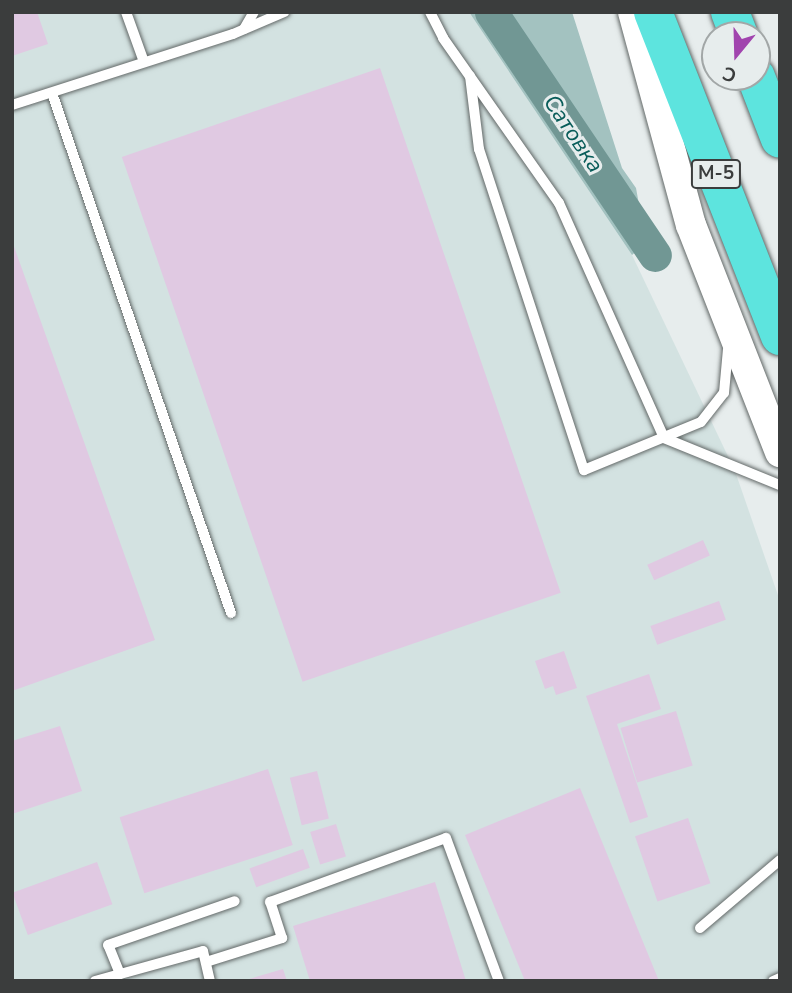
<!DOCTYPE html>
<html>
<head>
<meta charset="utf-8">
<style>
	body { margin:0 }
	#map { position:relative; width:792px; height:993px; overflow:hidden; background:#e7eded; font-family:"Nunito Sans",sans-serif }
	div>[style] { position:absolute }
	.built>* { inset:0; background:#d3e2e1 }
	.green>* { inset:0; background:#a3c2c0 }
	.river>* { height:33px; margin:-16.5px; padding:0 16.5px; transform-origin:16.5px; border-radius:16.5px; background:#719794 }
	.building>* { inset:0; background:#e0c9e2; transform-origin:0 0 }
	.roads { filter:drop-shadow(0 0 2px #636968) drop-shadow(0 0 2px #636968) }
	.lane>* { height:10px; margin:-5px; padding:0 5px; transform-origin:5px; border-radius:5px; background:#fff }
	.secondary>* { height:30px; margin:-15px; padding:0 15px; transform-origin:15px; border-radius:15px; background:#fff }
	.highway>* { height:38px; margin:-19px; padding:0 19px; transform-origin:19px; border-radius:19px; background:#5de4de }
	span { translate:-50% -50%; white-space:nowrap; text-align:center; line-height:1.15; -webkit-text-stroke:6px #e7eded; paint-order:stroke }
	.shield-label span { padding:2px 5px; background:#e7eded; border:2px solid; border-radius:5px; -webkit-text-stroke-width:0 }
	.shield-label { font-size:19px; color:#3b3d3d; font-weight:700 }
	.water-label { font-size:23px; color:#095d5a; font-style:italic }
	.frame { position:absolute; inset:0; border:14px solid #3b3d3d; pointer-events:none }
	.north { position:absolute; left:701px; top:21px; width:70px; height:70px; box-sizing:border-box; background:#e7eded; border:2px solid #a2a7a7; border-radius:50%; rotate:199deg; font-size:19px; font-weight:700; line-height:28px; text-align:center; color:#3b3d3d }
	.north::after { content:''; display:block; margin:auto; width:24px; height:32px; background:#a144ae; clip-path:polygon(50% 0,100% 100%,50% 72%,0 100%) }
</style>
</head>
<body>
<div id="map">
	<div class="built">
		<div style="clip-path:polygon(12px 12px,469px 12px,632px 255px,735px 471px,780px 601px,780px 981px,12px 981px)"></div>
	</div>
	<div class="green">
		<div style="clip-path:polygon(469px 12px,572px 12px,622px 168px,636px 188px,644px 232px,643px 246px,632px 255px)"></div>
	</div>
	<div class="river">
		<div style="left:491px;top:12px;width:293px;rotate:56deg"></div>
	</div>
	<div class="building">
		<div style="clip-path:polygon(12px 12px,37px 12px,48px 44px,12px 56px)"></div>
		<div style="left:380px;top:68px;width:555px;height:273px;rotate:71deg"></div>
		<div style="clip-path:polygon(12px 241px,155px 640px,12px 691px)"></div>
		<div style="left:703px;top:540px;width:17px;height:61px;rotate:66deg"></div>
		<div style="left:719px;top:601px;width:20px;height:73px;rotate:70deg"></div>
		<div style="clip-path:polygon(564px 651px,577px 688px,556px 695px,553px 686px,545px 689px,535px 661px)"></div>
		<div style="clip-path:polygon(649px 674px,661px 709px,617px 724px,648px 817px,630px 823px,586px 696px)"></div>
		<div style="left:676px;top:711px;width:57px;height:58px;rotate:73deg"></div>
		<div style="clip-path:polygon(60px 726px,82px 791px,12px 814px,12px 741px)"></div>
		<div style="left:268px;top:769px;width:80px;height:156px;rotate:72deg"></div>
		<div style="left:317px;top:771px;width:49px;height:28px;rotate:76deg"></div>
		<div style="clip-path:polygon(580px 788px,659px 981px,525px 981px,465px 835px)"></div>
		<div style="left:688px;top:818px;width:69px;height:56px;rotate:71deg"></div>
		<div style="left:336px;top:824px;width:34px;height:27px;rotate:73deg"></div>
		<div style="left:303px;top:849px;width:20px;height:57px;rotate:70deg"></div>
		<div style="left:97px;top:862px;width:45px;height:90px;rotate:70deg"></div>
		<div style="clip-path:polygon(435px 882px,466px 981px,310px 981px,293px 926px)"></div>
		<div style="clip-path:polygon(283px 969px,287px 981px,246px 981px,246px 980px)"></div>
	</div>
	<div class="roads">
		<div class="lane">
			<div style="left:126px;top:12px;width:53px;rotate:70.2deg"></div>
			<div style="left:430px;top:12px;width:29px;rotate:63deg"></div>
			<div style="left:443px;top:38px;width:202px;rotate:54.9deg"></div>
			<div style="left:559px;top:203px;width:257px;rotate:65.9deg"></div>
			<div style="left:664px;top:438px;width:125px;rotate:22.1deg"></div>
			<div style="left:244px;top:29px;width:20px;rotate:-60deg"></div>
			<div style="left:470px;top:76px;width:74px;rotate:83deg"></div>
			<div style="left:479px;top:149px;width:338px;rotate:71.9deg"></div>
			<div style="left:584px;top:470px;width:126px;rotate:-22.3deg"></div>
			<div style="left:701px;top:422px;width:37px;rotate:-52deg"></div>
			<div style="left:724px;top:393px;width:44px;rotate:-84.8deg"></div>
			<div style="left:52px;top:93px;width:550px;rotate:71deg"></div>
			<div style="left:12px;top:105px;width:232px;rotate:-17.8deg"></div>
			<div style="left:233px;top:34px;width:56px;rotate:-23.3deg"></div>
			<div style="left:700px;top:928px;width:105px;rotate:-40.4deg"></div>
			<div style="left:206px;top:962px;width:80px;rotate:-17.5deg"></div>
			<div style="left:282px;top:938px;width:38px;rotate:-108deg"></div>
			<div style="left:270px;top:902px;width:187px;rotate:-20deg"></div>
			<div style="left:446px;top:838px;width:153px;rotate:69.7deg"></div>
			<div style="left:120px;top:974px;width:31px;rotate:-112deg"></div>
			<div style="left:108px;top:945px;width:134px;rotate:-19.1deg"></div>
			<div style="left:95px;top:981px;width:112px;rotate:-15.5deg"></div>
			<div style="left:203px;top:951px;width:31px;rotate:77deg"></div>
			<div style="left:773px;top:981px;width:8px;rotate:-23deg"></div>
		</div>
		<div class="secondary">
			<div style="left:633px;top:12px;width:221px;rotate:74.8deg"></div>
			<div style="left:691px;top:225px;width:244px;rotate:68.6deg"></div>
		</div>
		<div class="highway">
			<div style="left:653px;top:12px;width:348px;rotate:68.6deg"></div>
			<div style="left:730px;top:12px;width:25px;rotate:69deg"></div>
			<div style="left:756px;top:77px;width:66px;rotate:68.8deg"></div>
		</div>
	</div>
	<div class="shield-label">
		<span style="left:716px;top:174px">М-5</span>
	</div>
	<div class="water-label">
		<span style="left:573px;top:134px;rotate:56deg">Сатовка</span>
	</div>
	<div class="frame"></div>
	<div class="north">С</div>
</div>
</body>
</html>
